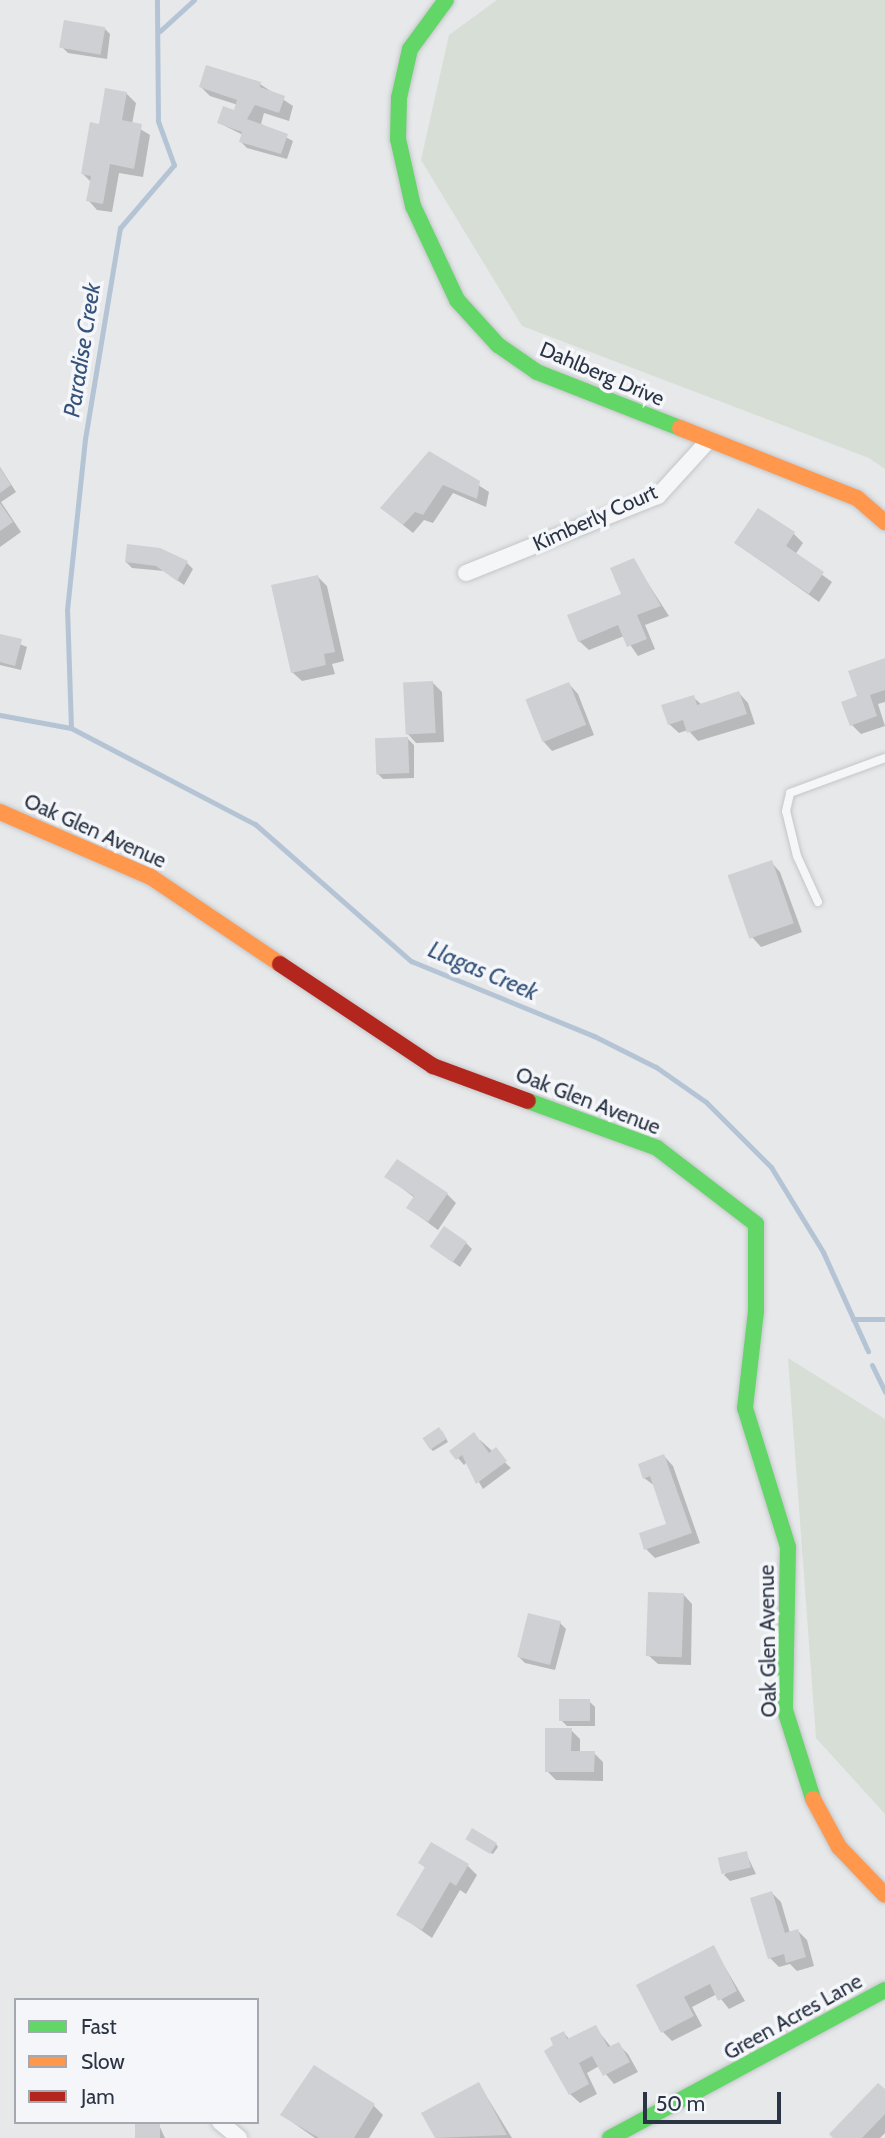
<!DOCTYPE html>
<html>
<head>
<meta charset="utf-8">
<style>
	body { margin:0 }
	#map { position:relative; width:885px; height:2138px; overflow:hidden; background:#e6e8ea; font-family:Cabin,sans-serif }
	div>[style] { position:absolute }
	.green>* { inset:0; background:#d6ded6 }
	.shadow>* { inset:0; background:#0003 }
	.stream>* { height:5px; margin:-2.5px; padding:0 2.5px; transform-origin:2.5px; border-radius:2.5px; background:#b4c4d5 }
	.building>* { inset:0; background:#ced0d3; transform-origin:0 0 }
	.roads { filter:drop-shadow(0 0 2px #c4c6c8) drop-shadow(0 0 2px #c4c6c8) }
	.lane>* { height:8px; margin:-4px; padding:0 4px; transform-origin:4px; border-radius:4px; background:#f5f6f7 }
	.street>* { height:16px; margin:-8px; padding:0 8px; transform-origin:8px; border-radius:8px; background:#f5f6f7 }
	.fast>* { height:16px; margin:-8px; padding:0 8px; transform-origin:8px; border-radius:8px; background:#63d668 }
	.slow>* { height:16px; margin:-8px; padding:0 8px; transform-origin:8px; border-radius:8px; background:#ff974d }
	.jam>* { height:16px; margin:-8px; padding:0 8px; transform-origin:8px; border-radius:8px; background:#b3261e }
	span { translate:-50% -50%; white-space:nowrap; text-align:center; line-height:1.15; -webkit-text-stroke:7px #f4f6f9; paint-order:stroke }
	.street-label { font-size:21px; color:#2b3445 }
	.water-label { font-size:23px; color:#34527a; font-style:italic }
	.legend { position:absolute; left:14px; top:1998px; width:245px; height:126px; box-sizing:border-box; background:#f4f6f9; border:2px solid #a4a8b1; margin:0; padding:9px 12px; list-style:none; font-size:21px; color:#2b3445 }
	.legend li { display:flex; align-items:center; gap:14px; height:35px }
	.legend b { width:35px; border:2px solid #a4a8b1 }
	.scale { position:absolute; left:643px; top:2092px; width:138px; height:32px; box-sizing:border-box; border:4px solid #2b3445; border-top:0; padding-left:9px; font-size:21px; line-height:24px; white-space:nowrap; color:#2b3445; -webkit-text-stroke:5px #f4f6f9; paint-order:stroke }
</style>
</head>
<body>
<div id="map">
	<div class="green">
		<div style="clip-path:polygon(497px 0,885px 0,885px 469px,869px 458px,522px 326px,421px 160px,449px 35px)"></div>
		<div style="clip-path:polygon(788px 1358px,885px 1419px,885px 1814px,816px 1738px)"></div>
	</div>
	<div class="shadow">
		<div style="clip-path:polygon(104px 28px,110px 34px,107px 59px,68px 53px,62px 47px)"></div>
		<div style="clip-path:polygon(260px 84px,293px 106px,289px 121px,264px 113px,261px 124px,293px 141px,287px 159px,247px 148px,241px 142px,243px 135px,219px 123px,244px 117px,238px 105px,210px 96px,201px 87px)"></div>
		<div style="clip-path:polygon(126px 93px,136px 103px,132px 124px,150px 135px,143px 177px,119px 173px,112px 212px,97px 210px,88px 200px,91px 182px,83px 174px,100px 126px)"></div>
		<div style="clip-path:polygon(429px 453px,489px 492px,486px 507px,453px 493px,433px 523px,424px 520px,413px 533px,382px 508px)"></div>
		<div style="clip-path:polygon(0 467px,16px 492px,1px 502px,21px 532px,0 547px)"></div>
		<div style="clip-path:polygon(794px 534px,803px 543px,795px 555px,832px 582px,819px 602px,736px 543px)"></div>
		<div style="clip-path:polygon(633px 560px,669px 616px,645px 625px,655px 649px,638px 656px,624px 636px,589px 650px,579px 641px,623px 595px)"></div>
		<div style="clip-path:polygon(126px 562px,187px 563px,193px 569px,184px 585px,164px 571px,132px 568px)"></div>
		<div style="clip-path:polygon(318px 577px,327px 586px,344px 661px,332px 664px,335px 674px,302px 681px,292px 672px)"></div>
		<div style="clip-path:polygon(0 636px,27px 647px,21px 670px,0 665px)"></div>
		<div style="clip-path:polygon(885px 660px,885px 702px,878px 704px,885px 726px,861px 734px,852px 725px,859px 697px)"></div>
		<div style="clip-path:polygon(433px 683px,442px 692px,444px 742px,416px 743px,407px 733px)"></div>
		<div style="clip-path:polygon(569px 684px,578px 694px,594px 735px,552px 751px,543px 741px,527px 700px)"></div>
		<div style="clip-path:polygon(739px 693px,748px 703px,755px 724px,698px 741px,688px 730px,679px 733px,669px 724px,693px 697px,702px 705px)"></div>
		<div style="clip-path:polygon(408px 739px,414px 745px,414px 778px,383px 779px,377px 773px)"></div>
		<div style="clip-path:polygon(771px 862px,780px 872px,802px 932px,761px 947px,752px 937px)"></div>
		<div style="clip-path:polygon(387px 1177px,447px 1194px,456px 1203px,438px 1230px,408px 1208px,415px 1198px)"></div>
		<div style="clip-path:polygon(466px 1243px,472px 1249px,460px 1267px,432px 1247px)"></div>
		<div style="clip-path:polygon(442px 1431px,448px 1442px,433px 1451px,431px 1449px)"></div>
		<div style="clip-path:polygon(480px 1440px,511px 1468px,483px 1489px,467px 1462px,464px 1465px,452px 1451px)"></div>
		<div style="clip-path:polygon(664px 1456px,673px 1466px,700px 1543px,655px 1558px,646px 1549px,669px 1525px,655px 1486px,644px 1478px)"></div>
		<div style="clip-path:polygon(683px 1594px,692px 1604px,691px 1665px,658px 1664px,648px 1655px)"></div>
		<div style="clip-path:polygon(560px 1623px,566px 1629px,555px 1670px,525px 1663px,519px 1657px)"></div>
		<div style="clip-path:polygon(589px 1701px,595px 1707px,595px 1726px,567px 1726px,561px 1720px)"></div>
		<div style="clip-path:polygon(571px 1730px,580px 1739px,580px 1753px,594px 1753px,603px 1762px,603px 1781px,556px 1780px,547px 1771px)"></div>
		<div style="clip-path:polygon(470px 1841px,496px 1844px,498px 1847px,493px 1854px)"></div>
		<div style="clip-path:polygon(746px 1853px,756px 1874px,730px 1881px,724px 1875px)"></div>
		<div style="clip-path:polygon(420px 1863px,468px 1866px,477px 1875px,466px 1894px,460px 1890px,432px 1938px,398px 1914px,426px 1868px)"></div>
		<div style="clip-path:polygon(772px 1893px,781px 1902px,790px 1933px,798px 1931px,807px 1940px,814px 1966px,797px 1971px,790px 1964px,779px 1967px,770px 1958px)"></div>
		<div style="clip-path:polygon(713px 1947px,745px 2001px,729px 2009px,717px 1994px,692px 2007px,702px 2026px,672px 2041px,663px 2032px)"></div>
		<div style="clip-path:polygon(595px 2027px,611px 2047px,618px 2044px,628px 2054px,638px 2072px,614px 2084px,599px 2066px,587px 2073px,597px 2094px,580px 2103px,570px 2094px,556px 2046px,564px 2033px,570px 2040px)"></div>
		<div style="clip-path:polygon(479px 2084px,512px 2138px,437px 2138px,424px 2114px)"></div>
		<div style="clip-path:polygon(885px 2091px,885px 2133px,880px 2138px,835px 2138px)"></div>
		<div style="clip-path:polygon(374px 2106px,383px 2115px,369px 2138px,315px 2138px,282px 2115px)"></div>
		<div style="clip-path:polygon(159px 2125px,165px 2138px,137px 2138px)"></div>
	</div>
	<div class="stream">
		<div style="left:160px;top:31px;width:46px;rotate:-42.4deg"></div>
		<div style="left:0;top:715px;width:72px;rotate:10.4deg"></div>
		<div style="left:71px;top:728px;width:208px;rotate:27.6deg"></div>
		<div style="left:255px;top:824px;width:208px;rotate:41.3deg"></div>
		<div style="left:411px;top:961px;width:198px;rotate:22.3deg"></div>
		<div style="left:594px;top:1036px;width:69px;rotate:26.6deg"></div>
		<div style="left:656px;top:1067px;width:61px;rotate:35deg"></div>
		<div style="left:706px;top:1102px;width:92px;rotate:45deg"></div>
		<div style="left:771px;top:1167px;width:100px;rotate:58.5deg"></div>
		<div style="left:823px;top:1252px;width:109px;rotate:65.6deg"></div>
		<div style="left:71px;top:728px;width:118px;rotate:-91.9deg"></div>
		<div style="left:67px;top:610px;width:172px;rotate:-84deg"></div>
		<div style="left:85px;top:439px;width:214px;rotate:-80.6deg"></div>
		<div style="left:120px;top:228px;width:83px;rotate:-49.4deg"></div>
		<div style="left:174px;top:165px;width:47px;rotate:-110deg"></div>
		<div style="left:158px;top:121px;width:121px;rotate:-90.5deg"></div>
		<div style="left:853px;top:1319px;width:32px"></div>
		<div style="left:872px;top:1365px;width:30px;rotate:64deg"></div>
	</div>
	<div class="building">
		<div style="left:64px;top:20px;width:42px;height:28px;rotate:10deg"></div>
		<div style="clip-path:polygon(206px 65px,261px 82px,260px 87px,285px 96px,279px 113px,255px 105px,247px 119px,288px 134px,281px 154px,239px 142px,242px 132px,217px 123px,223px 106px,234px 110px,237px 100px,199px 87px)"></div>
		<div style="clip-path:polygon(105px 88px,127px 92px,122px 120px,142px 124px,134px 169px,110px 164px,103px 204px,86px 201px,91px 176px,81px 174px,90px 122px,99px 124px)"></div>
		<div style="clip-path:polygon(429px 451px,480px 481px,477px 499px,443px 485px,423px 515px,415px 512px,403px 525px,380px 508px)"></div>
		<div style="clip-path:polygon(0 468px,11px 485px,0 493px)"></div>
		<div style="clip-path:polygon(0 503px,13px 522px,0 531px)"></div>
		<div style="clip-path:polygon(758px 508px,795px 532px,786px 546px,824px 572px,809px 594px,734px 543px)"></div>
		<div style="clip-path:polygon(127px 544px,160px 548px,188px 561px,177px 581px,156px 566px,125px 562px)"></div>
		<div style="clip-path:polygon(634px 558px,661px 606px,637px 615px,647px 639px,627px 647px,618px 625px,578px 642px,567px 615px,621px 594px,610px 568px)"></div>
		<div style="clip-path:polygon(318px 575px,335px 652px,324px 654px,326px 665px,291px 673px,271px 585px)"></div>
		<div style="clip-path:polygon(0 634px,22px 639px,15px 666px,0 662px)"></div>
		<div style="clip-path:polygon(885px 658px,885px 690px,870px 695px,877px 716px,850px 726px,841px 702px,857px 696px,848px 671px)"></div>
		<div style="left:433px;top:681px;width:52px;height:30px;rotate:87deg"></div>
		<div style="left:569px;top:682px;width:46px;height:47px;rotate:68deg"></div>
		<div style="clip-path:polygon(739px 691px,747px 714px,687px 733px,683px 720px,668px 725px,661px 705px,694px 695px,697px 705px)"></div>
		<div style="left:408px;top:737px;width:36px;height:33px;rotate:88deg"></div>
		<div style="left:772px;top:860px;width:67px;height:47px;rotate:71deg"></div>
		<div style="clip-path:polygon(397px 1159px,448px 1193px,428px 1222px,406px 1208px,414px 1196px,384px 1177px)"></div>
		<div style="left:444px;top:1226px;width:28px;height:25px;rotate:35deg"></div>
		<div style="left:439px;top:1427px;width:14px;height:20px;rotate:56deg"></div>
		<div style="clip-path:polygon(474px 1432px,489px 1453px,496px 1447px,507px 1461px,476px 1484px,462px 1455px,456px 1460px,449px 1451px)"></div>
		<div style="clip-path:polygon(664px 1454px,692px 1533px,644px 1550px,639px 1533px,666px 1524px,650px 1476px,643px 1479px,638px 1464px)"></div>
		<div style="left:648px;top:1592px;width:36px;height:64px;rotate:2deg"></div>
		<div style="left:528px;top:1613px;width:34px;height:45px;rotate:14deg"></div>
		<div style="left:559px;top:1699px;width:31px;height:22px"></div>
		<div style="clip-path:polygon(545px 1728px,572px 1728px,571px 1751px,595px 1751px,594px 1772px,545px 1772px)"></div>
		<div style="left:472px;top:1828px;width:29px;height:13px;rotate:31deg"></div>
		<div style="clip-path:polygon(431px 1842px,469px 1864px,456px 1886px,450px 1882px,422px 1930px,396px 1915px,425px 1867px,418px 1863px)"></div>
		<div style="left:747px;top:1851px;width:17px;height:30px;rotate:77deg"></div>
		<div style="clip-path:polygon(772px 1891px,785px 1933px,798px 1929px,806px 1957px,786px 1963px,784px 1954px,768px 1959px,750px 1898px)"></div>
		<div style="clip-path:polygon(714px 1945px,737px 1991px,718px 2001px,710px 1984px,684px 1997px,694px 2016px,661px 2033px,636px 1985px)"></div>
		<div style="clip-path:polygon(596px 2025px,608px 2047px,619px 2042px,630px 2062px,603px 2076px,592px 2056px,579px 2063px,589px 2084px,569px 2095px,544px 2051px,553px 2045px,550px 2038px,564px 2031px,567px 2039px)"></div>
		<div style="clip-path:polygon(314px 2065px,375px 2104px,354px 2138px,319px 2138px,280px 2115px)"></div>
		<div style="clip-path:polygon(479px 2082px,507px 2135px,435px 2138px,421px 2113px)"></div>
		<div style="clip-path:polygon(878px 2083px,885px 2089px,885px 2114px,862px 2138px,833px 2138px,829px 2134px)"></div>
		<div style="left:135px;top:2123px;width:25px;height:15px"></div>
	</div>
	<div class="roads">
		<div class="lane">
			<div style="left:818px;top:902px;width:51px;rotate:-114.5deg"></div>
			<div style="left:797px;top:856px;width:46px;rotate:-103.7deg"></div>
			<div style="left:786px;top:811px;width:18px;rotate:-77deg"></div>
			<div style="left:790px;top:793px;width:101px;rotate:-20.2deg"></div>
		</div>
		<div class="street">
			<div style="left:466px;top:573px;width:207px;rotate:-21.9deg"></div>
			<div style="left:658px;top:496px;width:76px;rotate:-47.7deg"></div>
			<div style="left:220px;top:2122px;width:25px;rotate:40deg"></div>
		</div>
		<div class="fast">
			<div style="left:446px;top:0;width:61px;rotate:126.3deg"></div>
			<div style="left:410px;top:49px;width:50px;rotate:102.7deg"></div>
			<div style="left:399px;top:98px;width:41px;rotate:91.4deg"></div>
			<div style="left:398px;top:139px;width:69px;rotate:77.4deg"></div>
			<div style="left:413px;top:206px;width:104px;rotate:64.9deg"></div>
			<div style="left:457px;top:300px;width:61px;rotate:47.7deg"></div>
			<div style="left:498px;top:345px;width:47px;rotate:34.7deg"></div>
			<div style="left:537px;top:372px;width:154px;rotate:21.4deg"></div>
			<div style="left:528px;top:1101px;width:137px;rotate:20deg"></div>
			<div style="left:657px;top:1148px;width:125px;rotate:37.5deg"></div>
			<div style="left:756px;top:1224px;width:87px;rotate:90deg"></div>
			<div style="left:756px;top:1311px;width:98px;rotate:96.5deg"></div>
			<div style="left:745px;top:1408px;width:145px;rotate:72.8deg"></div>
			<div style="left:788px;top:1547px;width:163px;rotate:91.1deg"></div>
			<div style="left:785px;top:1710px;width:93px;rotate:72.5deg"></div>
			<div style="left:610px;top:2138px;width:312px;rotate:-28.3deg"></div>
		</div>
		<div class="slow">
			<div style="left:680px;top:428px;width:190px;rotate:21.6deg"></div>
			<div style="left:857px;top:498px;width:37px;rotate:41deg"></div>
			<div style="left:0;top:812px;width:164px;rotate:23.3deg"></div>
			<div style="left:151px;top:877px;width:156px;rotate:34deg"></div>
			<div style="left:813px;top:1799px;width:55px;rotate:61.6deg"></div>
			<div style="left:839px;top:1847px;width:66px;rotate:46.2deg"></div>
		</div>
		<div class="jam">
			<div style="left:280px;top:964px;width:184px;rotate:33.7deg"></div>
			<div style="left:433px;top:1066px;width:101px;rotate:20.2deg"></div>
		</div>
	</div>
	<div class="street-label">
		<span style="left:602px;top:374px;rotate:23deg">Dahlberg Drive</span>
		<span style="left:595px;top:518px;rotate:-24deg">Kimberly Court</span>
		<span style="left:95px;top:831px;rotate:24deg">Oak Glen Avenue</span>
		<span style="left:588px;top:1101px;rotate:21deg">Oak Glen Avenue</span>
		<span style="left:768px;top:1641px;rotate:-91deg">Oak Glen Avenue</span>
		<span style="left:793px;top:2017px;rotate:-29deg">Green Acres Lane</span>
	</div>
	<div class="water-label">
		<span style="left:82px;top:350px;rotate:-81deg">Paradise Creek</span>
		<span style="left:483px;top:971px;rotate:23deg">Llagas Creek</span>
	</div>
	<ul class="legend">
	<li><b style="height:9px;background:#63d668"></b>Fast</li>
	<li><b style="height:9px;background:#ff974d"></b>Slow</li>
	<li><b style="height:9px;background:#b3261e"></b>Jam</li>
	</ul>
	<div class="scale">50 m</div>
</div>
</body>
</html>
